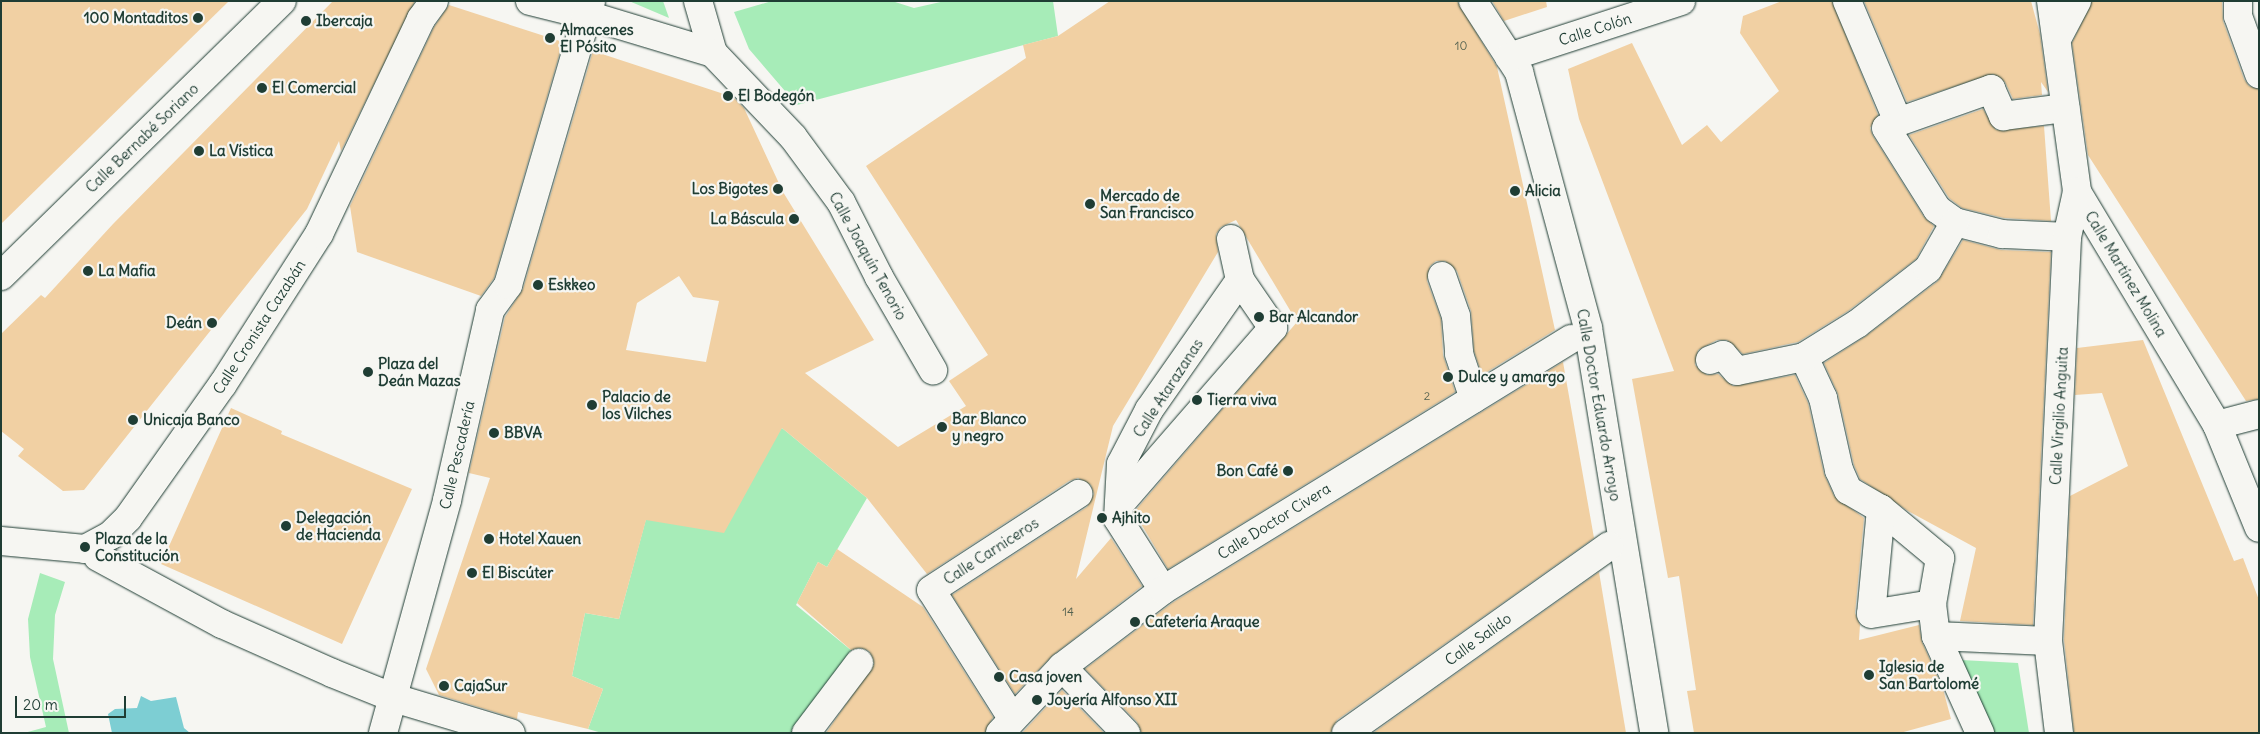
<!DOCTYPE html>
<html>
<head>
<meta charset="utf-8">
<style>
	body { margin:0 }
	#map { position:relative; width:2260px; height:734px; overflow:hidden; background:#f6f6f2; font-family:Delius,sans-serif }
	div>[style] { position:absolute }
	.green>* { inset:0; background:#a7ecb8 }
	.water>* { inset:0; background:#7dced3 }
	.building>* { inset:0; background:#f1d0a3 }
	.roads { filter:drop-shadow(0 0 1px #1f3d34) drop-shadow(0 0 1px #1f3d34) }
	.minor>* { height:28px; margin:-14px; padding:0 14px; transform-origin:14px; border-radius:14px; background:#f6f6f2 }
	.dots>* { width:14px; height:14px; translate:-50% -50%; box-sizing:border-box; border:2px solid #f6f6f2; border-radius:50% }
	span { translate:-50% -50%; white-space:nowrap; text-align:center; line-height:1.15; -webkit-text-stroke:4.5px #f6f6f2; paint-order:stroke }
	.number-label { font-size:12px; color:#546250 }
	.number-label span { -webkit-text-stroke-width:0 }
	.poi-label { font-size:15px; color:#1f3d34; font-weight:700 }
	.right { translate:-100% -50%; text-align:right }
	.left { translate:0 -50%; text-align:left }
	.street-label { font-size:15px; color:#1f3d34 }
	.frame { position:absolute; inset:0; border:2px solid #1f3d34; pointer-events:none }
	.scale { position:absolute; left:15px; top:696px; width:111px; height:22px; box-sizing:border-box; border:2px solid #1f3d34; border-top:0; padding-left:6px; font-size:15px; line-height:18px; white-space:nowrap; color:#1f3d34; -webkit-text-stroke:4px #f6f6f2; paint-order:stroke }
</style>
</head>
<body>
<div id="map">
	<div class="green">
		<div style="clip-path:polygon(629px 1px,663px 1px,669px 18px)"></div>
		<div style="clip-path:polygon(772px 1px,892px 1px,914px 8px,945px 1px,1053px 1px,1058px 36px,797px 105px,749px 49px,734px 12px)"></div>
		<div style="clip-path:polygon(782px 428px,867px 498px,827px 567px,818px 562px,796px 605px,852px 651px,830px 686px,796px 733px,602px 733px,588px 729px,603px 689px,572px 676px,585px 613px,619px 619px,646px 519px)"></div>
		<div style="clip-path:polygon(40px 573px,65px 582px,55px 615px,53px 659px,69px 733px,24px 733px,46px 727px,30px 657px,28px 619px)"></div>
		<div style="clip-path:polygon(1961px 660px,2018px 663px,2029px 733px,1976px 733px)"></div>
	</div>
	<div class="water">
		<div style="clip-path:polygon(141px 696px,151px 701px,176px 697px,184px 728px,190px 733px,112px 733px,108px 714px,115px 709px,137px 708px)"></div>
	</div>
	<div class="building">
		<div style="clip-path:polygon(1px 1px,229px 1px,1px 224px)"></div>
		<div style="clip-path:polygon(333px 1px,415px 1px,341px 151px,339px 141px,307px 209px,84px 490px,63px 491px,18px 456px,24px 449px,1px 431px,1px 334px,41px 295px,45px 298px,113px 224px)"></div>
		<div style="clip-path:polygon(evenodd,1110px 1px,1457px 1px,1497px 67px,1555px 330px,1482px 375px,1474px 351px,1471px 311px,1457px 271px,1445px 261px,1436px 261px,1430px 266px,1427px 281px,1441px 319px,1443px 355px,1455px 392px,1168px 569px,1134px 512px,1297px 322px,1236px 220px,1221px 227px,1216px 234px,1218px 252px,1113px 426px,1076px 579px,1111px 538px,1142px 586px,1053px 655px,1015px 694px,952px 595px,1087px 507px,1094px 494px,1091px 485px,1078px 478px,1069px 481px,927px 574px,867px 498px,782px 428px,724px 533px,646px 520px,619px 619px,585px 613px,572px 676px,603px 689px,588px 729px,518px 712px,517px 719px,439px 695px,426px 669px,490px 478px,469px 473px,505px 317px,523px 289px,593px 51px,733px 97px,744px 108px,783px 192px,874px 340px,805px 373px,898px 447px,966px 406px,949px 381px,988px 355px,866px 166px,1026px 58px,1023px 45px,1058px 36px,1110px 1px,679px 276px,693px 297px,719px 301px,706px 362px,626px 350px,637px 303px,679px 276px)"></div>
		<div style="clip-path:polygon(1492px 1px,1546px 1px,1547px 7px,1504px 21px)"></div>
		<div style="clip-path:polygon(1782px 1px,1832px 1px,1878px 115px,1870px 128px,1873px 136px,1924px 217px,1934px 226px,1916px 259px,1848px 311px,1798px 342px,1743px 354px,1727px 340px,1717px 340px,1698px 350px,1695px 365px,1707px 375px,1718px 374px,1733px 386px,1795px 375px,1808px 403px,1824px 474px,1834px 496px,1864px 518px,1855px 613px,1860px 625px,1859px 640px,1919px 625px,1922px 642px,1943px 689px,1951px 719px,1900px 733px,1694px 733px,1687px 691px,1696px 690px,1679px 576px,1668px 578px,1632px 379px,1674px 371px,1579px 119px,1568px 69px,1632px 43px,1682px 145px,1707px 125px,1721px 142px,1779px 91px,1740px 33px,1743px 16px)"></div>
		<div style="clip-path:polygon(1864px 1px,2031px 1px,2040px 34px,2048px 92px,2041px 82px,2042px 95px,2013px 99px,2005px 82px,1993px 74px,1907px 102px)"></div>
		<div style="clip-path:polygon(2092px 1px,2222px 1px,2223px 21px,2244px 79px,2249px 86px,2259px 89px,2259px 399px,2246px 401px,2088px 155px,2072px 43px)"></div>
		<div style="clip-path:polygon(449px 5px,563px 42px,494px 278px,481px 296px,357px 252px,350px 206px,434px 27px)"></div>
		<div style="clip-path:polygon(1983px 109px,1996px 130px,2044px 126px,2051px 221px,2004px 218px,1962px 208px,1949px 198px,1909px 135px)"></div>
		<div style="clip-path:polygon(1963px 240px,2001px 250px,2051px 252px,2033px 625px,1960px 621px,1976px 548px,1908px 511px,1860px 479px,1854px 465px,1838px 394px,1824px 363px,1866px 336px,1938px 281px)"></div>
		<div style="clip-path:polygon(2143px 340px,2234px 561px,2243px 558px,2259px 600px,2259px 733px,2074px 733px,2064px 640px,2070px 496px,2128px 466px,2102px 393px,2075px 395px,2077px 348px)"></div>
		<div style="clip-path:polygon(1563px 362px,1594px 538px,1337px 720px,1331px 733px,1141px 733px,1137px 722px,1085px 669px,1172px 603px)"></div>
		<div style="clip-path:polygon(231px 408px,282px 431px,281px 434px,412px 489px,342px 644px,161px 564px)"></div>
		<div style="clip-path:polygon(837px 549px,923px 607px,993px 717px,985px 733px,826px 733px,874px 664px,869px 651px,860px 648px,851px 650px,797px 603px,818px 562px,827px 567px)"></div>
		<div style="clip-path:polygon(1599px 572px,1626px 733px,1373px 733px)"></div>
		<div style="clip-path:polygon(1062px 690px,1104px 733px,1022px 733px)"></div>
	</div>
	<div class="roads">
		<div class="minor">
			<div style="left:530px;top:1px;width:59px;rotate:13.8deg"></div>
			<div style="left:587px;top:15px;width:132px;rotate:16.8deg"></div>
			<div style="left:698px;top:1px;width:54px;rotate:73.9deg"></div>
			<div style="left:713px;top:53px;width:116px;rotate:46.4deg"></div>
			<div style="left:793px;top:137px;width:81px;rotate:53.6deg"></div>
			<div style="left:841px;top:202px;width:84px;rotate:63.1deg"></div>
			<div style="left:879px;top:277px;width:108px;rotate:59.9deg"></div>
			<div style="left:1473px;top:1px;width:85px;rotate:57.1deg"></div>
			<div style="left:1519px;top:72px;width:265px;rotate:74.9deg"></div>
			<div style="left:1588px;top:328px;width:410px;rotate:80.7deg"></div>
			<div style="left:1847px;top:1px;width:131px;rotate:67.1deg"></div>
			<div style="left:1898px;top:122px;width:99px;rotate:-19.5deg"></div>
			<div style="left:1991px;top:89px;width:30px;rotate:66deg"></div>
			<div style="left:2003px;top:116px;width:63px;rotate:-7.4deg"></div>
			<div style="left:2051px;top:1px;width:193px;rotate:82.2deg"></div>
			<div style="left:2077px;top:192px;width:272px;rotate:59deg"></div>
			<div style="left:2217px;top:425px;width:111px;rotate:67.8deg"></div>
			<div style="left:2238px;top:1px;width:15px;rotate:90deg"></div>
			<div style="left:2238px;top:16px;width:62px;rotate:70.1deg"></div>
			<div style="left:2057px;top:39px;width:43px;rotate:-62.2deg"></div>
			<div style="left:1509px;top:57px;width:181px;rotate:-18deg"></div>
			<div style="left:1898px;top:122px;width:13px;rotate:153deg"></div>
			<div style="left:1886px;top:128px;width:96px;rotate:57.8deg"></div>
			<div style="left:1937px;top:209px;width:22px;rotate:36deg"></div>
			<div style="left:1955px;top:222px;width:49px;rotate:14.3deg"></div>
			<div style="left:2002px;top:234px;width:65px;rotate:2.6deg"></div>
			<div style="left:1px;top:276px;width:393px;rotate:-44.4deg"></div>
			<div style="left:1442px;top:276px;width:42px;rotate:70.7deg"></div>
			<div style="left:1456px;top:316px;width:38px;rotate:85deg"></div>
			<div style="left:1459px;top:354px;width:47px;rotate:71.6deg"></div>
			<div style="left:1804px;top:357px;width:45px;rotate:65.1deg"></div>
			<div style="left:1823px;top:398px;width:74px;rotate:77.5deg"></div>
			<div style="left:1839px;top:470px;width:22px;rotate:66deg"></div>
			<div style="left:1848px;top:490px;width:38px;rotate:30deg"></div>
			<div style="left:1881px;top:509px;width:77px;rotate:39.7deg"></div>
			<div style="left:1940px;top:558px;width:47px;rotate:99.9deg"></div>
			<div style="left:1932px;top:604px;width:32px;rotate:83deg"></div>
			<div style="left:1936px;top:636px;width:107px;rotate:65.6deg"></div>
			<div style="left:1710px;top:360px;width:14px;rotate:-21deg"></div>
			<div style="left:1723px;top:355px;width:21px;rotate:49deg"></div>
			<div style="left:1737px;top:371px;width:68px;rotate:-11.8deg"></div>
			<div style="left:1804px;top:357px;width:62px;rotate:-31.9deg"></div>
			<div style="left:1857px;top:324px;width:90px;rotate:-37.8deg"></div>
			<div style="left:1928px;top:269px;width:54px;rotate:-60.1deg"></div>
			<div style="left:2217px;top:425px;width:43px;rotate:-14.7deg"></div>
			<div style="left:1119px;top:505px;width:235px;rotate:-49deg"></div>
			<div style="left:1273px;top:328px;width:58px;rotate:-124.5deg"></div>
			<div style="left:1881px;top:509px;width:105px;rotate:95.4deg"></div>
			<div style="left:1871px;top:614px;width:62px;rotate:-9.3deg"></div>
			<div style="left:1px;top:541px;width:84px;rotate:5.4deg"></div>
			<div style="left:85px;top:549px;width:30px;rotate:-28deg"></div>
			<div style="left:111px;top:535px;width:24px;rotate:-45deg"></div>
			<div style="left:128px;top:518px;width:164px;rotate:-54.7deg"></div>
			<div style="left:223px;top:384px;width:178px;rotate:-57.4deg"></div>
			<div style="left:319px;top:234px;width:238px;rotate:-64.6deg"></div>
			<div style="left:421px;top:19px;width:22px;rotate:-54deg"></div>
			<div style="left:98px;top:557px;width:141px;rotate:28.4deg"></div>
			<div style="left:222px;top:624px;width:120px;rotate:24deg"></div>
			<div style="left:332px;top:673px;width:67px;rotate:22deg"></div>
			<div style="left:394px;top:698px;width:122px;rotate:16.7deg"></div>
			<div style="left:1163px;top:590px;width:84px;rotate:-122.4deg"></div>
			<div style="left:1118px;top:519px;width:55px;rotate:-86.9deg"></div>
			<div style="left:1121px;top:464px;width:61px;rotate:-62.6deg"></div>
			<div style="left:1149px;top:410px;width:159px;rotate:-55deg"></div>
			<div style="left:1240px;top:280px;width:42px;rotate:-102.4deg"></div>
			<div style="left:1936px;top:636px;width:112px;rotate:2.6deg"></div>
			<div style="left:1062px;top:667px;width:92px;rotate:45.9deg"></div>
			<div style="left:1012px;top:718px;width:151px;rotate:-122.3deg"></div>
			<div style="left:931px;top:590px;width:176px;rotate:-33.1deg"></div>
			<div style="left:383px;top:733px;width:242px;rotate:-74.6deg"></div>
			<div style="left:447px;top:500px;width:195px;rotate:-77.2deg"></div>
			<div style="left:490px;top:310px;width:31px;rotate:-54deg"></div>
			<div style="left:508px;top:285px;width:296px;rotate:-73.7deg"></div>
			<div style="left:806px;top:733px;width:88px;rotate:-52.9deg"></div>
			<div style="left:1000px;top:733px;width:91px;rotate:-46.8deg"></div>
			<div style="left:1062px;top:667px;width:127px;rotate:-37.3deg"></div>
			<div style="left:1163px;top:590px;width:479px;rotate:-31.6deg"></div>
			<div style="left:1346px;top:733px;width:323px;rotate:-35.4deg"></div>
			<div style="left:2059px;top:733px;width:93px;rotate:-96.8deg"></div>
			<div style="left:2048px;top:641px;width:404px;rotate:-87.3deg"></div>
			<div style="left:2067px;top:237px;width:46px;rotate:-77.5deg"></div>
		</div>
	</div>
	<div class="dots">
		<div style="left:198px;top:18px;background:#1f3d34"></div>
		<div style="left:306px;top:21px;background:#1f3d34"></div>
		<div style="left:550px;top:38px;background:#1f3d34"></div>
		<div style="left:262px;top:88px;background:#1f3d34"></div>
		<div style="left:728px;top:96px;background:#1f3d34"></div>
		<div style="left:199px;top:151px;background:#1f3d34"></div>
		<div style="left:778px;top:189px;background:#1f3d34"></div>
		<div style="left:1515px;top:191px;background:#1f3d34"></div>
		<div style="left:1090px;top:204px;background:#1f3d34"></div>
		<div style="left:794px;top:219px;background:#1f3d34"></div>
		<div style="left:88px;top:271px;background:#1f3d34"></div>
		<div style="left:538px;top:285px;background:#1f3d34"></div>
		<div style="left:1259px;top:317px;background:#1f3d34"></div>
		<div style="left:212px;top:323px;background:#1f3d34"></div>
		<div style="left:368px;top:372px;background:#1f3d34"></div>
		<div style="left:1448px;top:377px;background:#1f3d34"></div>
		<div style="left:1197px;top:400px;background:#1f3d34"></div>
		<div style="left:592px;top:405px;background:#1f3d34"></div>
		<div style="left:133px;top:420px;background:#1f3d34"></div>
		<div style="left:942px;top:427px;background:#1f3d34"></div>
		<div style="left:494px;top:433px;background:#1f3d34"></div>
		<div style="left:1288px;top:471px;background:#1f3d34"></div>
		<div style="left:1102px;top:518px;background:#1f3d34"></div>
		<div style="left:286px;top:526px;background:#1f3d34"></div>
		<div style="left:489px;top:539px;background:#1f3d34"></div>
		<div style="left:85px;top:547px;background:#1f3d34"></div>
		<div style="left:472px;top:573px;background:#1f3d34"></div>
		<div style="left:1135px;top:622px;background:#1f3d34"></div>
		<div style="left:1869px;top:675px;background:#1f3d34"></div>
		<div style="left:999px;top:677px;background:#1f3d34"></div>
		<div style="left:444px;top:686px;background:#1f3d34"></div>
		<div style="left:1037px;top:700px;background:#1f3d34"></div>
	</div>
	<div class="number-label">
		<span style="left:1461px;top:46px">10</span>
		<span style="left:1427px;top:396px">2</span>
		<span style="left:1068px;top:612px">14</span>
	</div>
	<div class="poi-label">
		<span class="right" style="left:188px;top:18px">100 Montaditos</span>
		<span class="left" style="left:316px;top:21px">Ibercaja</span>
		<span class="left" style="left:560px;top:38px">Almacenes<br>El Pósito</span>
		<span class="left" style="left:272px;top:88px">El Comercial</span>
		<span class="left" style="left:738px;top:96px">El Bodegón</span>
		<span class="left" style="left:209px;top:151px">La Vística</span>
		<span class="right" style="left:768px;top:189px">Los Bigotes</span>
		<span class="left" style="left:1525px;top:191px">Alicia</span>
		<span class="left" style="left:1100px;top:204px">Mercado de<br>San Francisco</span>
		<span class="right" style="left:784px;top:219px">La Báscula</span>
		<span class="left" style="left:98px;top:271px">La Mafia</span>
		<span class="left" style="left:548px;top:285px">Eskkeo</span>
		<span class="left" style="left:1269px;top:317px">Bar Alcandor</span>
		<span class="right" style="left:202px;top:323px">Deán</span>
		<span class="left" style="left:378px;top:372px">Plaza del<br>Deán Mazas</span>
		<span class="left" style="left:1458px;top:377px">Dulce y amargo</span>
		<span class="left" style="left:602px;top:405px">Palacio de<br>los Vilches</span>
		<span class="left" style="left:1207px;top:400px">Tierra viva</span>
		<span class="left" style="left:952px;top:427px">Bar Blanco<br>y negro</span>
		<span class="left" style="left:143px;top:420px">Unicaja Banco</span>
		<span class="left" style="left:504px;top:433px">BBVA</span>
		<span class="right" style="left:1278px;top:471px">Bon Café</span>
		<span class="left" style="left:296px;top:526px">Delegación<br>de Hacienda</span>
		<span class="left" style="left:1112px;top:518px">Ajhito</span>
		<span class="left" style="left:95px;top:547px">Plaza de la<br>Constitución</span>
		<span class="left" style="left:499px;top:539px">Hotel Xauen</span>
		<span class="left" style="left:482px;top:573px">El Biscúter</span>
		<span class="left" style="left:1145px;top:622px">Cafetería Araque</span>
		<span class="left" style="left:1879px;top:675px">Iglesia de<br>San Bartolomé</span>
		<span class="left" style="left:1009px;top:677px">Casa joven</span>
		<span class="left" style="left:454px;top:686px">CajaSur</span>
		<span class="left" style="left:1047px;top:700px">Joyería Alfonso XII</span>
	</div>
	<div class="street-label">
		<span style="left:1595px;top:29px;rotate:-18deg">Calle Colón</span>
		<span style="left:142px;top:138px;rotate:-44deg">Calle Bernabé Soriano</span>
		<span style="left:868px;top:256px;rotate:61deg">Calle Joaquín Tenorio</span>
		<span style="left:2126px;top:274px;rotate:59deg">Calle Martínez Molina</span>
		<span style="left:259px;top:327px;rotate:-57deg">Calle Cronista Cazabán</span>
		<span style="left:1168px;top:388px;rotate:-57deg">Calle Atarazanas</span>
		<span style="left:1599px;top:405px;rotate:80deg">Calle Doctor Eduardo Arroyo</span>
		<span style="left:2059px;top:416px;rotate:-87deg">Calle Virgilio Anguita</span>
		<span style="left:457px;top:455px;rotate:-77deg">Calle Pescadería</span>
		<span style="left:1274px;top:521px;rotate:-32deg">Calle Doctor Civera</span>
		<span style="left:991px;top:551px;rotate:-33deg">Calle Carniceros</span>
		<span style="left:1478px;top:639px;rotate:-36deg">Calle Salido</span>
	</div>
	<div class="frame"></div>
	<div class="scale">20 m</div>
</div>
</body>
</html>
